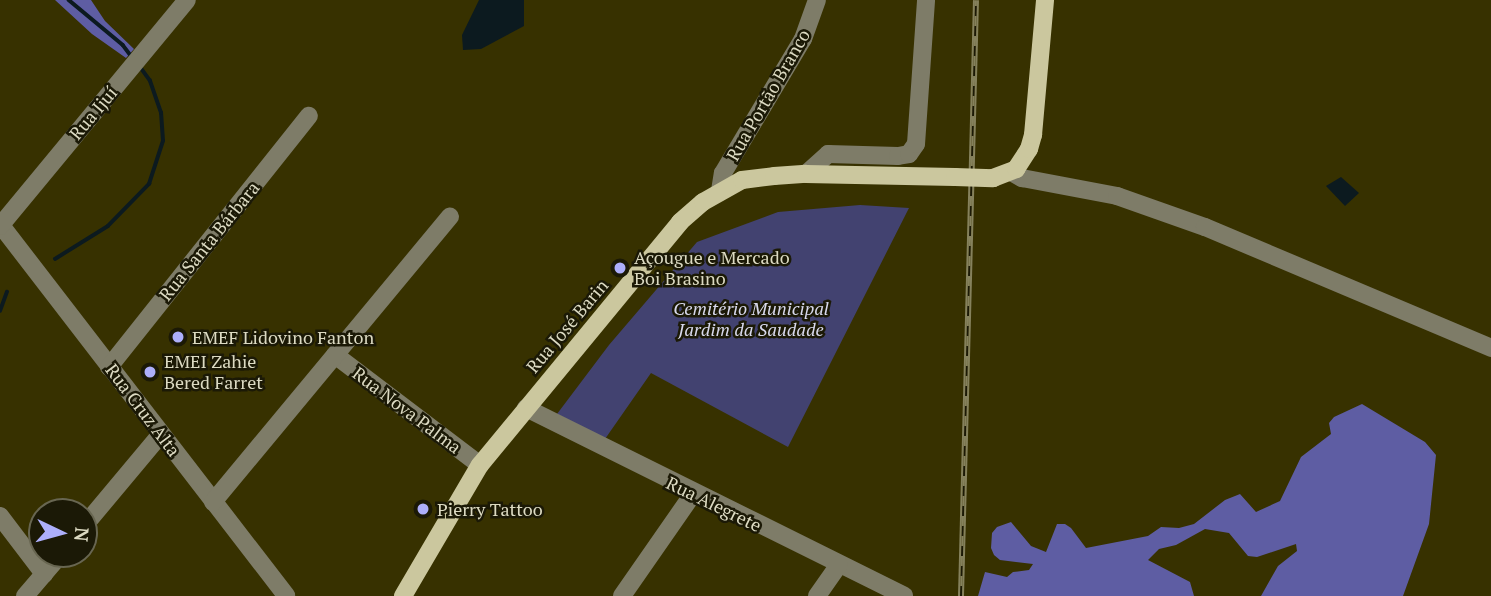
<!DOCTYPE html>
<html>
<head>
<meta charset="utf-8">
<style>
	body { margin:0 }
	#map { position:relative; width:1491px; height:596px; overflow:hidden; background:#373100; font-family:"PT Serif",serif }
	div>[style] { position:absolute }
	.green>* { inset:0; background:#424270 }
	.forest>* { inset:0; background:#5e5da3 }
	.water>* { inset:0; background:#0c1a1f }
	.stream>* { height:3.5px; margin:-1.75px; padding:0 1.75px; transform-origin:1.75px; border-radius:1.75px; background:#0c1a1f }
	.minor>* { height:18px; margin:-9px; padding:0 9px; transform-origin:9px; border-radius:9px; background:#7e7c68 }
	.major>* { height:18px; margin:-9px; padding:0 9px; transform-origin:9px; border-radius:9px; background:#cbc79e }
	.rail>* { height:6px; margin-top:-3px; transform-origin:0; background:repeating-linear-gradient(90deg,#1b1906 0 10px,#85815c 0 20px); box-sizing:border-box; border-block:2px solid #85815c }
	.major-bridge>* { height:18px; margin:-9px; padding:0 9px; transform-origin:9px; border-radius:9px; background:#cbc79e }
	.dots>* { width:19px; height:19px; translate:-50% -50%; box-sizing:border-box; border:4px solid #1b1906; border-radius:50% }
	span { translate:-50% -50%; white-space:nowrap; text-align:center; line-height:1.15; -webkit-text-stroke:5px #1b1906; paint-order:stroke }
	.street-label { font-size:18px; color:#dcdac2 }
	.poi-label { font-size:18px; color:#dcdac2 }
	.left { translate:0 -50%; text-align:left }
	.park-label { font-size:18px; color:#d8d9ed; font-style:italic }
	.north { position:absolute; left:28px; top:498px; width:70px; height:70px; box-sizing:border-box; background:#1b1906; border:2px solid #686651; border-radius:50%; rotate:95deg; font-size:19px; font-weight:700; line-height:28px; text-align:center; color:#dcdac2 }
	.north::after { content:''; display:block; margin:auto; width:24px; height:32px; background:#adaffb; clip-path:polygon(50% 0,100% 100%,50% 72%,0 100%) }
</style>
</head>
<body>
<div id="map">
	<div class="green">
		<div style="clip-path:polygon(860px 205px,909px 208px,788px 447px,651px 373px,605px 439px,557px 414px,609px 345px,697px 242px,778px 212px)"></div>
	</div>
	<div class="forest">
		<div style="clip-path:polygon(55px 0,91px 0,105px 21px,134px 49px,126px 58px,92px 34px)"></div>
		<div style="clip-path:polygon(1362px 404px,1425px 442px,1436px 455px,1429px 524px,1403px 596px,1261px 596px,1278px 566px,1297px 551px,1296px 544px,1257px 557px,1248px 556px,1229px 533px,1205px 529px,1176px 545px,1159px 549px,1148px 560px,1190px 582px,1194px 596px,978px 596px,985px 572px,1007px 577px,1013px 572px,1029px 570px,1033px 564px,1000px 560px,994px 555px,991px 548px,992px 533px,997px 527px,1011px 522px,1031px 546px,1046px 552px,1057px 524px,1065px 524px,1071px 528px,1086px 548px,1148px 536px,1161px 527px,1179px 528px,1194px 524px,1225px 500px,1240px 494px,1256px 512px,1280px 501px,1301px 457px,1331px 434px,1329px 423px,1334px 417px)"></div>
	</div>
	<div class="water">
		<div style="clip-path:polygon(479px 0,524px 0,524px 26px,481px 49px,463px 50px,462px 35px)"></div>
		<div style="clip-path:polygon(1341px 177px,1359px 193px,1345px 206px,1326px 186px)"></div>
	</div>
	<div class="stream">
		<div style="left:69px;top:0;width:70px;rotate:39.8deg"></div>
		<div style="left:123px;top:45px;width:15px;rotate:53deg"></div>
		<div style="left:55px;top:259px;width:62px;rotate:-31.9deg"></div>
		<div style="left:108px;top:226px;width:59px;rotate:-45.7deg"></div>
		<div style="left:149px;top:184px;width:45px;rotate:-72deg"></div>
		<div style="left:163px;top:141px;width:28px;rotate:-94deg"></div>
		<div style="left:161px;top:113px;width:34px;rotate:-109deg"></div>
		<div style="left:150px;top:81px;width:19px;rotate:-126deg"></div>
		<div style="left:0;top:311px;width:20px;rotate:-70deg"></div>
	</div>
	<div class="minor">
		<div style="left:1011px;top:172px;width:13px;rotate:29deg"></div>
		<div style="left:1022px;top:178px;width:97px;rotate:10.7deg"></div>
		<div style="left:1117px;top:196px;width:93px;rotate:19.4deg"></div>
		<div style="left:1205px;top:227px;width:311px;rotate:22.9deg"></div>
		<div style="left:806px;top:174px;width:30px;rotate:-42deg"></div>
		<div style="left:828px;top:154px;width:70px;rotate:1.6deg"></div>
		<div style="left:898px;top:156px;width:11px;rotate:-10deg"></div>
		<div style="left:909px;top:154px;width:12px;rotate:-55deg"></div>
		<div style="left:916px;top:144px;width:144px;rotate:-86deg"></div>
		<div style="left:720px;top:191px;width:18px;rotate:-81deg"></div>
		<div style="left:723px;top:173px;width:156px;rotate:-59.2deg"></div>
		<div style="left:803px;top:39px;width:41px;rotate:-70.3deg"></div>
		<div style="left:0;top:224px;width:469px;rotate:52.4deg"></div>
		<div style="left:0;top:226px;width:293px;rotate:-50.4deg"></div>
		<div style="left:335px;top:355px;width:182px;rotate:37.2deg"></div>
		<div style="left:109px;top:367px;width:321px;rotate:-51.5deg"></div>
		<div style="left:526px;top:408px;width:422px;rotate:26.4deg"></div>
		<div style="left:213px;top:502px;width:371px;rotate:-50.3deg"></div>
		<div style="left:0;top:516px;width:73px;rotate:52.8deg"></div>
		<div style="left:84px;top:526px;width:119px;rotate:-50.1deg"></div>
		<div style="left:25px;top:596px;width:55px;rotate:-49.4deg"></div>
		<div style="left:622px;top:596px;width:124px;rotate:-55.2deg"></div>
		<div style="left:817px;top:596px;width:38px;rotate:-55deg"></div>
	</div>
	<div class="major">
		<div style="left:993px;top:178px;width:25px;rotate:-21deg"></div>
		<div style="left:1016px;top:169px;width:24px;rotate:-57deg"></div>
		<div style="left:1029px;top:149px;width:15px;rotate:-74deg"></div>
		<div style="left:1033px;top:135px;width:136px;rotate:-84.9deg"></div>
		<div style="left:403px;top:596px;width:152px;rotate:-59.6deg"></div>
		<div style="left:480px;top:465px;width:315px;rotate:-50.5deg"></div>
		<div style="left:680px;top:222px;width:30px;rotate:-41deg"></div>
		<div style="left:703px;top:202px;width:45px;rotate:-29.4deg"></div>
		<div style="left:742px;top:180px;width:32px;rotate:-7deg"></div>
		<div style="left:774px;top:176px;width:32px;rotate:-4deg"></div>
		<div style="left:806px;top:174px;width:149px;rotate:1.2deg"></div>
	</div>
	<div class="rail">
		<div style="left:961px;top:596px;width:596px;rotate:-88.56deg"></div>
	</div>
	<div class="major-bridge">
		<div style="left:955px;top:177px;width:38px;rotate:2deg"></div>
	</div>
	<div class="dots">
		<div style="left:620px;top:268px;background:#adaffb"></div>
		<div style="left:178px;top:337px;background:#adaffb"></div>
		<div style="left:150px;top:372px;background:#adaffb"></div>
		<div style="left:423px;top:509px;background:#adaffb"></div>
	</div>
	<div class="street-label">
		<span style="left:768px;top:95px;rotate:-60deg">Rua Portão Branco</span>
		<span style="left:93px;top:113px;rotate:-50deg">Rua Ijuí</span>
		<span style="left:209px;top:241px;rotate:-51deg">Rua Santa Bárbara</span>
		<span style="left:567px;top:326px;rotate:-50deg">Rua José Barin</span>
		<span style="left:143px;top:410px;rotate:53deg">Rua Cruz Alta</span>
		<span style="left:407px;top:410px;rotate:37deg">Rua Nova Palma</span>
		<span style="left:714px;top:504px;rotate:26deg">Rua Alegrete</span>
	</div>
	<div class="poi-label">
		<span class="left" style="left:634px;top:268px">Açougue e Mercado<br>Boi Brasino</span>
		<span class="left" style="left:192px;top:337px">EMEF Lidovino Fanton</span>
		<span class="left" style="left:164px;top:372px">EMEI Zahie<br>Bered Farret</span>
		<span class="left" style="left:437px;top:509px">Pierry Tattoo</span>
	</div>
	<div class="park-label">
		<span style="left:751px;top:319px">Cemitério Municipal<br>Jardim da Saudade</span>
	</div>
	<div class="north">N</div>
</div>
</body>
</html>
